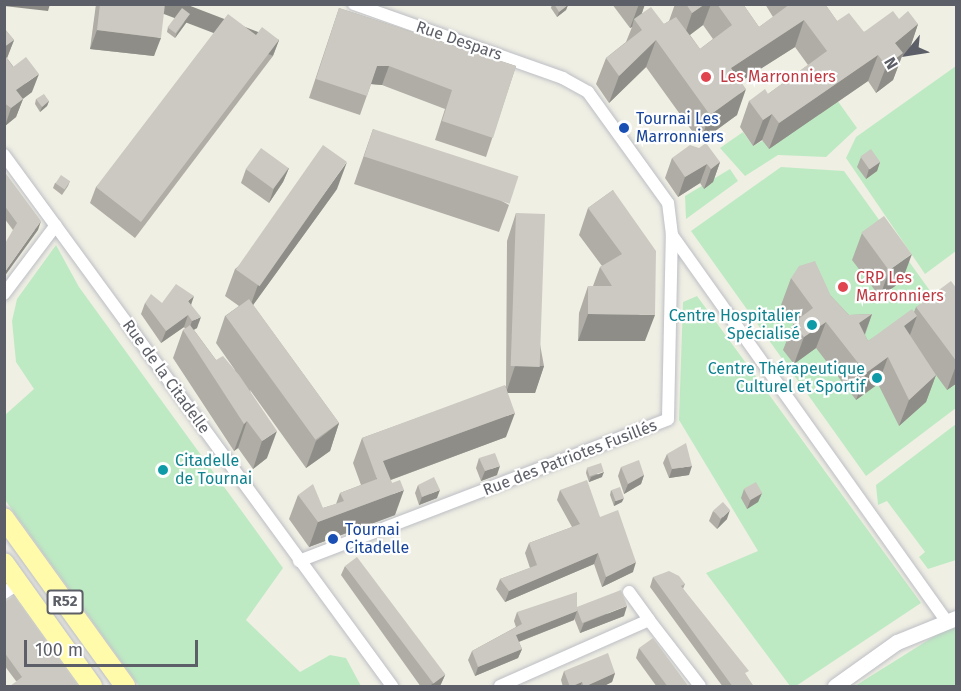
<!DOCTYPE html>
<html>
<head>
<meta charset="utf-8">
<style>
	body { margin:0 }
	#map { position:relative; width:961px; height:691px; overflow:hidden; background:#f0efe4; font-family:"Fira Sans",sans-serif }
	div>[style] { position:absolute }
	.green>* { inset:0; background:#beeac3 }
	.roads { filter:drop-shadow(0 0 2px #bcbec5) drop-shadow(0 0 2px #bcbec5) }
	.minor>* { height:12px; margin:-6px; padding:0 6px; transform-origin:6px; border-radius:6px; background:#fff }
	.tertiary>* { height:15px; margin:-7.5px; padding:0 7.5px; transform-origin:7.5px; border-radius:7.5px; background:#fff }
	.primary>* { height:20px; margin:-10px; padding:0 10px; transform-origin:10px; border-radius:10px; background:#fffbaa }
	.wall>* { inset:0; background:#afada6 }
	.shaded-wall>* { inset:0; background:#8e8d87; transform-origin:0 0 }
	.building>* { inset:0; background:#cbc9c1; transform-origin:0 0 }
	.dots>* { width:16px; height:16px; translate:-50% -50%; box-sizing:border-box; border:3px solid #fff; border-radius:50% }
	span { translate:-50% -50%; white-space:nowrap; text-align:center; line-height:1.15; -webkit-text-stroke:4.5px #fff; paint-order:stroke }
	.shield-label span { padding:2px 4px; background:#fff; border:2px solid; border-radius:4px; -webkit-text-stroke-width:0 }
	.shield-label { font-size:15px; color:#5c5f67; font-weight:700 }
	.street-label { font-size:16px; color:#5c5f67 }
	.health-label { font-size:16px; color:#be3a42 }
	.left { translate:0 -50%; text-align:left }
	.transit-label { font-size:16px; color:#164399 }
	.culture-label { font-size:16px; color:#0d838f }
	.right { translate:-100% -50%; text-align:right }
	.frame { position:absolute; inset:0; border:6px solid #5c5f67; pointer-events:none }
	.north { position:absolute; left:877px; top:24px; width:60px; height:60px; -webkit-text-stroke:4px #fff; paint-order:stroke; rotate:240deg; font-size:16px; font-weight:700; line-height:24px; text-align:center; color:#5c5f67 }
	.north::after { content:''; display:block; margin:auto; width:21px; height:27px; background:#5c5f67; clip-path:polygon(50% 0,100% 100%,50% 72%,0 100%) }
	.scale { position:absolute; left:24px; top:640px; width:174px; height:27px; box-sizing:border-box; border:3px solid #5c5f67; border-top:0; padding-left:8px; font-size:18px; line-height:21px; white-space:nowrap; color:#5c5f67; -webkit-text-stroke:4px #fff; paint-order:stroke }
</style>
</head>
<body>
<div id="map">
	<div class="green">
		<div style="clip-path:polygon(956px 66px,956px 251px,925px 274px,846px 158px,856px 137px)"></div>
		<div style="clip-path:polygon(837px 100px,857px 128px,826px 157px,778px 155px,745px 176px,720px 148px,743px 132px,753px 146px)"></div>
		<div style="clip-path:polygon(781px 167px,844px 171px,956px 327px,956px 408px,866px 476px,691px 231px)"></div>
		<div style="clip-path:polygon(730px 169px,738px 181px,686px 219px,685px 196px)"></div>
		<div style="clip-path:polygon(56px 245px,79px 287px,283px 568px,246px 620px,300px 672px,330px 655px,346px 658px,361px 686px,139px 686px,5px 500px,5px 415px,34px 389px,16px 362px,12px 321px,17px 299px)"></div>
		<div style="clip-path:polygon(697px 296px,921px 603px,796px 686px,790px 686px,706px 573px,758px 551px,679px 420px,683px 302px)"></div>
		<div style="clip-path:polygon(956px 424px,956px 560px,928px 569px,919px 557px,925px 552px,887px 501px,878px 505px,876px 485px)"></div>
		<div style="clip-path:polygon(949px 627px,956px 628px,956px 686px,855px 686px)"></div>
	</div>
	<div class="roads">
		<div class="minor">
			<div style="left:4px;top:155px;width:658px;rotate:53.84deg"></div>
			<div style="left:672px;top:235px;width:471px;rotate:54.6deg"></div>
			<div style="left:4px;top:294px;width:86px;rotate:-53deg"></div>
			<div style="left:299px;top:561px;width:395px;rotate:-21deg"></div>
			<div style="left:668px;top:419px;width:184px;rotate:-88.8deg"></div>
			<div style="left:672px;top:235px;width:32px;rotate:-97deg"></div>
			<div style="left:668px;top:203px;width:137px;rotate:-125.8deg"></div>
			<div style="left:588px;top:92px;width:29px;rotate:-151deg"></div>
			<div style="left:563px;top:78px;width:222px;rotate:-160.5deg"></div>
			<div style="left:629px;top:592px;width:34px;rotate:54deg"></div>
			<div style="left:4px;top:593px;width:18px;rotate:-34deg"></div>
			<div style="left:500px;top:686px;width:163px;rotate:-23.9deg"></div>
			<div style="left:649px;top:620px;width:83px;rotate:52.3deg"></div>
		</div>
		<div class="tertiary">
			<div style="left:835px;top:686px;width:76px;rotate:-35.4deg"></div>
			<div style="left:897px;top:642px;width:64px;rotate:-22.1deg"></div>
		</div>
		<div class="primary">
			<div style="left:4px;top:518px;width:207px;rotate:54.2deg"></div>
			<div style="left:4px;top:563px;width:151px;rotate:54.4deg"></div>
		</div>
	</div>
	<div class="wall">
		<div style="clip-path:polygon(96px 4px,165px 4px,154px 56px,90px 49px)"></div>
		<div style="clip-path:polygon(552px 4px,568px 4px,568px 5px,566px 10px,557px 17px,551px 8px)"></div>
		<div style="clip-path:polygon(evenodd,612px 4px,645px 4px,642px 13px,664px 24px,669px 21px,675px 4px,743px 4px,759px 27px,773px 17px,765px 4px,825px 4px,837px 21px,864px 32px,899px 19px,918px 24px,909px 51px,902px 56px,893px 80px,876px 93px,868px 81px,769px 149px,762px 140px,753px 146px,740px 127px,749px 101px,768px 94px,808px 65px,795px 47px,741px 81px,737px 115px,700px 142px,646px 67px,609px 103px,596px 84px,606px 58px,626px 42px,632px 27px,630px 28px,612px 4px,703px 25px,713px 39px,700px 49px,690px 35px,703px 25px)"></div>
		<div style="clip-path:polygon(339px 8px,516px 66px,486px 157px,435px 140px,445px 109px,382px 85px,371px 84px,360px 115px,309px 98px)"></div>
		<div style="clip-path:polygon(190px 14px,189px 19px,175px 38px,167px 32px,168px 27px)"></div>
		<div style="clip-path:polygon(4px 28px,14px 40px,7px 58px,32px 92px,23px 99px,16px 117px,5px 126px)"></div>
		<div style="clip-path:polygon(256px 35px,279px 40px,273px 56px,135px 238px,90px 203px,96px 187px)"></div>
		<div style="clip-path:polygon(36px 99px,49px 101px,47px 106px,40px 112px,35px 104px)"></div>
		<div style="clip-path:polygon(373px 129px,509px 205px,499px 232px,354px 184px)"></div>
		<div style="clip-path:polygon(861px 157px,880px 162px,877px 171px,866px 179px,857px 167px)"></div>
		<div style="clip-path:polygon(672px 158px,720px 162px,713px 182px,704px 189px,700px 183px,678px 197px,665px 178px)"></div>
		<div style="clip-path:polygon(289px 168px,283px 182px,269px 203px,241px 183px,246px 169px)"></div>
		<div style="clip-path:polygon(4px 171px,38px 230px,13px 230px,4px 218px)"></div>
		<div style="clip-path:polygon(70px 181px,68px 186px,62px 195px,53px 188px,55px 183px)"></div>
		<div style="clip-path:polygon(337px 189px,253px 305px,339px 423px,330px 451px,306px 468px,250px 390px,267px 458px,253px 469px,238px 448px,234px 451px,173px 358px,183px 330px,185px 329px,184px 327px,161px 343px,141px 314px,145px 303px,191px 304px,197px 328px,194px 330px,216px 360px,235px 370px,216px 343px,225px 316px,239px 306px,225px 296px,235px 269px)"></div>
		<div style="clip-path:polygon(613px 190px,645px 341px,578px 341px,579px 313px,588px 286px,593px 286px,600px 267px,602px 266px,579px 235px,588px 208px)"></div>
		<div style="clip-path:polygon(516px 213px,544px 366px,535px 393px,508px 393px,506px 437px,391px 480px,395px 515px,309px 547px,289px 519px,298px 495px,323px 508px,336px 504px,340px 493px,361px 485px,353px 463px,362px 438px,506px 386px,507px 241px)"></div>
		<div style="clip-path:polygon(862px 233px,902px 281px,880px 297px,852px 260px)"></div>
		<div style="clip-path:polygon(791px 278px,831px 296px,849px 315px,872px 314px,865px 335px,868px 341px,914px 312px,916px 307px,957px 289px,957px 383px,947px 390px,933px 371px,936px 375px,926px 402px,899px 426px,878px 384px,856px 400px,816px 348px,794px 364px,783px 350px,794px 322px,781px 305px)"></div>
		<div style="clip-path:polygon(667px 454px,689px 475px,669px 478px,663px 463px)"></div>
		<div style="clip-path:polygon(479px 458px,497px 475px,481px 481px,476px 468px)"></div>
		<div style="clip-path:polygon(621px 467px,644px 475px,641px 484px,624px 494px,618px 476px)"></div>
		<div style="clip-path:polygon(587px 468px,602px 477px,589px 482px,586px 473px)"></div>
		<div style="clip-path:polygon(418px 485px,437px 498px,419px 505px,415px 493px)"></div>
		<div style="clip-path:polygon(744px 489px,762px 493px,758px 502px,747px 509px,741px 498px)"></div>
		<div style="clip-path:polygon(560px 490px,600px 517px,633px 572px,602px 587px,594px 564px,505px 602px,496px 589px,500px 579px,530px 568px,525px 553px,529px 543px,572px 527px,557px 500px)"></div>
		<div style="clip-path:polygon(611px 490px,622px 502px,614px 506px,610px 495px)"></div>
		<div style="clip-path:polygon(713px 511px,727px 519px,717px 529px,709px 521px)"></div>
		<div style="clip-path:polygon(345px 566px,445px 675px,441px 684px,439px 687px,421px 687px,341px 575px)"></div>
		<div style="clip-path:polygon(653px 577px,685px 584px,683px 589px,754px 687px,723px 687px,650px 587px)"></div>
		<div style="clip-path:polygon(4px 602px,79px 687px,16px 681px,4px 665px)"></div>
		<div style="clip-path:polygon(577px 609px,624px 616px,580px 633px,574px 618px,574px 620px,519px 642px,522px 649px,518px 658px,475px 676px,468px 660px,472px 651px,516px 627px,514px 621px,517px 612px)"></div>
		<div style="clip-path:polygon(639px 648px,689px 687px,657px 687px,636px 658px)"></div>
		<div style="clip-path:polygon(564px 671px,615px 673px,612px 682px,602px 687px,563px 687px,561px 680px)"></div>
	</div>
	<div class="shaded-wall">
		<div style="clip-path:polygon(4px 4px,50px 4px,48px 11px,4px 6px)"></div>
		<div style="clip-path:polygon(639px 4px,645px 4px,639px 21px,634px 19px,632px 27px,630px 28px)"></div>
		<div style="clip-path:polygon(705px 4px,711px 4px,703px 25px,683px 40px,692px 13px)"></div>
		<div style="clip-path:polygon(568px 5px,566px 10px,557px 17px,559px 12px)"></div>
		<div style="clip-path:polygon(190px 14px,189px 19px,175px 38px,177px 33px)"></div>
		<div style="clip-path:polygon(804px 20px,795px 47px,721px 94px,731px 68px)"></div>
		<div style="clip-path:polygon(918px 24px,909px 51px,902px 56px,893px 80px,876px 93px,895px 43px)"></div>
		<div style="clip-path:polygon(97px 30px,161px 38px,154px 56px,90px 49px)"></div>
		<div style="clip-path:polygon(14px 40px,7px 58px,4px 60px,4px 47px)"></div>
		<div style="left:279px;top:40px;width:17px;height:228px;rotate:111deg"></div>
		<div style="clip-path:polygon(656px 40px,646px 67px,609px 103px,619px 76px)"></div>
		<div style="clip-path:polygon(878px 55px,868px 81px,769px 149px,779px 123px)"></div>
		<div style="clip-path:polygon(377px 66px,389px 66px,382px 85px,370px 84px)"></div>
		<div style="clip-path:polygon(39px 74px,32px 92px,10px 108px,16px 90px)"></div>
		<div style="clip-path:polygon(746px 89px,737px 115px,700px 142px,710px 115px)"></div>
		<div style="clip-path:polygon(23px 99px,16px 117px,5px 126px,11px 108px)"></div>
		<div style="clip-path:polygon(49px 101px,47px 106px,40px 112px,42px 107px)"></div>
		<div style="clip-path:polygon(772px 114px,762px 140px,753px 146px,763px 120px)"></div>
		<div style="clip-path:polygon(347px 162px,337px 189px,248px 312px,258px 285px)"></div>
		<div style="clip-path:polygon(720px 162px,713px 182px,704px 189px,711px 169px)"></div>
		<div style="clip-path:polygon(880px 162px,877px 171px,866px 179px,869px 169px)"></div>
		<div style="clip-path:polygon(707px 164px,700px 183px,678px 197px,685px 177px)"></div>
		<div style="clip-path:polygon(289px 168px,283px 182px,269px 203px,274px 188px)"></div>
		<div style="clip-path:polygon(41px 221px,38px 230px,4px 277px,4px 273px)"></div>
		<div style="clip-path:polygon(912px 254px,902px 281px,880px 297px,889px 270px)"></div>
		<div style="clip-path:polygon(194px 296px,190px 308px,188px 301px)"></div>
		<div style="clip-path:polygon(588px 314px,655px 315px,645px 341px,578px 341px)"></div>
		<div style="clip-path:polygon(872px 314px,862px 341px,859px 323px)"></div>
		<div style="clip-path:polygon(188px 315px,184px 327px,161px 343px,166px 331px)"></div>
		<div style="clip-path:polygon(917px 316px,907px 343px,904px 326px)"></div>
		<div style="clip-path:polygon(201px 317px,197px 328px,188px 332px,192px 321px)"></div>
		<div style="clip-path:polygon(826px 322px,816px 348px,794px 364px,804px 337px)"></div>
		<div style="clip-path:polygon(888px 357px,878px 384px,856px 400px,866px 373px)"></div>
		<div style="clip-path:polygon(957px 363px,957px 383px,947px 390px)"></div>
		<div style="clip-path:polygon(515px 366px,544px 366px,535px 393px,506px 393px)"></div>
		<div style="clip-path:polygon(936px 375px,926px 402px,899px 426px,909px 400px)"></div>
		<div style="clip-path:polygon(515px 413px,506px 437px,374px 486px,383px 461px)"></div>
		<div style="clip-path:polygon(247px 421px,238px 448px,234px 451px,244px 424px)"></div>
		<div style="clip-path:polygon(339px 423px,330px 451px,306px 468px,316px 441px)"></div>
		<div style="clip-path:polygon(277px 431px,267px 458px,253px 469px,262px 441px)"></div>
		<div style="clip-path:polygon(500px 466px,497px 475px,481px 481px,485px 471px)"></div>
		<div style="clip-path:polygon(692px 466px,689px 475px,669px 478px,672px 469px)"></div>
		<div style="clip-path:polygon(604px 472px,602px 477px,589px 482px,591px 477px)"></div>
		<div style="clip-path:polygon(644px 475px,641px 484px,624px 494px,628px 484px)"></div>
		<div style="clip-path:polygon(404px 490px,395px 515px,309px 547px,318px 522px)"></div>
		<div style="clip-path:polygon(440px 490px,437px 498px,419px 505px,422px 497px)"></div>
		<div style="clip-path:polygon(762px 493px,758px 502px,747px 509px,751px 499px)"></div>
		<div style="clip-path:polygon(624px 498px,622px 502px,614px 506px,615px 501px)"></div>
		<div style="clip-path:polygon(730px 510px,727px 519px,717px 529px,721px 519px)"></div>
		<div style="clip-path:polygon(598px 553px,594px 564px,505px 602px,509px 591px)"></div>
		<div style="clip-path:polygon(636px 562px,633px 572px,602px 587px,606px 577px)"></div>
		<div style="clip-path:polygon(627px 606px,624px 616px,580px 633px,584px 623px)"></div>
		<div style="clip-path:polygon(577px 611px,574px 620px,513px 644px,516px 635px)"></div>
		<div style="clip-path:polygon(522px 649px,518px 658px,475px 676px,478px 667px)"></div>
		<div style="clip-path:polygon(615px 673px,612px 682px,602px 687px,584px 687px)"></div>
		<div style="clip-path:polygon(445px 675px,441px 684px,439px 687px,430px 687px,431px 685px)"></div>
		<div style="clip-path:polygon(582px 682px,580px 687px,571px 687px)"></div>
	</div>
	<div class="building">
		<div style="clip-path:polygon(100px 4px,165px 4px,161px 38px,97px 30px)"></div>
		<div style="clip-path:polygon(554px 4px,568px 4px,568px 5px,559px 12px)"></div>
		<div style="clip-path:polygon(686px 4px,705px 4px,692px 13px)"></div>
		<div style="clip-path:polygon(717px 4px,743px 4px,759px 27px,790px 4px,825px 4px,837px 21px,849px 13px,864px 32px,893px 11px,899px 19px,908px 11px,918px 24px,895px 43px,903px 53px,886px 66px,878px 55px,779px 123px,772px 114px,763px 120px,749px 101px,765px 89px,768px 94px,827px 51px,804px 20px,731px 68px,746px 89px,710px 115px,656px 40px,619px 76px,606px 58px,642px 30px,634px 19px,651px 7px,664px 24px,676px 17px,700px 49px,732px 25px)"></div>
		<div style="left:182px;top:8px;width:10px;height:24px;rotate:37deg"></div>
		<div style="clip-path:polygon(339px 8px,516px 66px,493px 138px,442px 121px,452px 90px,389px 66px,377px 66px,367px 96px,316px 79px)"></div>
		<div style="clip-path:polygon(228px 14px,256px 35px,262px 27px,279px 40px,141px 222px,96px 187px)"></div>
		<div style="clip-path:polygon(4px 28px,14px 40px,4px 47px)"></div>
		<div style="clip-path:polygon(4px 54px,13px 67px,26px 57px,39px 74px,16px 90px,23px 99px,11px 108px,4px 103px)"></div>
		<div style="clip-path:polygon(44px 94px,49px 101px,42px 107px,36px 99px)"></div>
		<div style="left:373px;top:129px;width:153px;height:29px;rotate:18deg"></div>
		<div style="clip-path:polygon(706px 143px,720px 162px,711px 169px,707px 164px,685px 177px,672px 158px,690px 145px,699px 148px)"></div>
		<div style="left:323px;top:145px;width:29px;height:152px;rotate:35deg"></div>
		<div style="left:261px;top:148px;width:34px;height:26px;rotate:36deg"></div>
		<div style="left:871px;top:149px;width:16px;height:13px;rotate:55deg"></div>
		<div style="clip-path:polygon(4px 171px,41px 221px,4px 273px,4px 245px,17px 223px,4px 205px)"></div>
		<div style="left:61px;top:175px;width:11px;height:10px;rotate:34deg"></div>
		<div style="clip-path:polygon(613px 190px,656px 251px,655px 315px,588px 314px,588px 286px,612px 286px,600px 267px,622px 254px,588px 208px)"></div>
		<div style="left:516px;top:213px;width:29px;height:153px;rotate:2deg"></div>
		<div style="left:884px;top:216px;width:47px;height:28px;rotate:54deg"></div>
		<div style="clip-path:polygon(815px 261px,831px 296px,849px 315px,872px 314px,859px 323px,868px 341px,912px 309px,917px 316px,904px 326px,936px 375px,909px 400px,888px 357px,866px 373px,826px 322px,804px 337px,793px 323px,813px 308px,791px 278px,799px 266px)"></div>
		<div style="clip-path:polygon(951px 281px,957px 289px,957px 362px,916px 307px)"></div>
		<div style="clip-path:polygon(176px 284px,194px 296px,188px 301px,201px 317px,192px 321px,188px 315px,166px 331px,145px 303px,151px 294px,162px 303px)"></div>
		<div style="left:249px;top:299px;width:153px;height:29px;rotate:54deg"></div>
		<div style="clip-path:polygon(190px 325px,216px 360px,223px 356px,239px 375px,277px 431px,262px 441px,247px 421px,244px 424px,183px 330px)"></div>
		<div style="clip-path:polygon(505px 385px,515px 413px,383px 461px,392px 483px,400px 480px,404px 490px,318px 522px,298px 495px,313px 484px,323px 508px,344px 501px,340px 493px,377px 479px,362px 438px)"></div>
		<div style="clip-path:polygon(686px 443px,692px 466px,672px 469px,667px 454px)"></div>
		<div style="clip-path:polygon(495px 453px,500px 466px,485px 471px,479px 458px)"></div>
		<div style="clip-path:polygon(639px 460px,644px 475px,628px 484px,621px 467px)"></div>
		<div style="left:601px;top:463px;width:9px;height:15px;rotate:72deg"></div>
		<div style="clip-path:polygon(434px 477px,440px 490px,422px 497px,418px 485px)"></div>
		<div style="clip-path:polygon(587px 480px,600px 517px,618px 510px,636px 562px,606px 577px,598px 553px,509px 591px,500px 579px,537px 565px,529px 543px,580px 524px,560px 490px)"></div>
		<div style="left:756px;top:482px;width:13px;height:14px;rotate:61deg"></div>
		<div style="left:620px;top:487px;width:12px;height:9px;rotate:70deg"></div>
		<div style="left:723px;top:502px;width:11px;height:13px;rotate:49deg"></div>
		<div style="left:357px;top:557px;width:147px;height:15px;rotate:53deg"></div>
		<div style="clip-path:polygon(669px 571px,679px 576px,685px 584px,681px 586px,749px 671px,745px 673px,754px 687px,733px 687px,653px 577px)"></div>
		<div style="left:621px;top:590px;width:17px;height:48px;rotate:69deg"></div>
		<div style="clip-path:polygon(577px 592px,577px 611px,516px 635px,522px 649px,478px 667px,472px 651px,522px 624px,517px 612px)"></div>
		<div style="clip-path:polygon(14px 596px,79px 687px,9px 687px,22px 677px,4px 652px,4px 602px)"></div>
		<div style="clip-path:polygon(653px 638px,689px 687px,668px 687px,639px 648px)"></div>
		<div style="clip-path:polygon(608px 653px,615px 673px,584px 687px,582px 682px,570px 687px,564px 671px)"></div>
	</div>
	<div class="dots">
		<div style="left:706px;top:77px;background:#e0444e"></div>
		<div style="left:624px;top:128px;background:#1a4fb4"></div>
		<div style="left:843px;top:287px;background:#e0444e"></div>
		<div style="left:812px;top:325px;background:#0f9aa8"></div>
		<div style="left:877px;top:378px;background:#0f9aa8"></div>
		<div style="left:163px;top:470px;background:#0f9aa8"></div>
		<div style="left:333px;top:539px;background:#1a4fb4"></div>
	</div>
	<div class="shield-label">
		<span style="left:65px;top:602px">R52</span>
	</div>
	<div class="street-label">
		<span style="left:459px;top:41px;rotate:19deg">Rue Despars</span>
		<span style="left:166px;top:377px;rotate:54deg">Rue de la Citadelle</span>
		<span style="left:570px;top:458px;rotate:-21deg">Rue des Patriotes Fusillés</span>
	</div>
	<div class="health-label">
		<span class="left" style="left:720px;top:77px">Les Marronniers</span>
		<span class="left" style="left:856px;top:287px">CRP Les<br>Marronniers</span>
	</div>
	<div class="transit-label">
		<span class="left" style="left:636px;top:128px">Tournai Les<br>Marronniers</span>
		<span class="left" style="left:345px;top:539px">Tournai<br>Citadelle</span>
	</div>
	<div class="culture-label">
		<span class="right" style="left:800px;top:325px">Centre Hospitalier<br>Spécialisé</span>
		<span class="right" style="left:865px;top:378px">Centre Thérapeutique<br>Culturel et Sportif</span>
		<span class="left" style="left:175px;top:470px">Citadelle<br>de Tournai</span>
	</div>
	<div class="frame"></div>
	<div class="north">N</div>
	<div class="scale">100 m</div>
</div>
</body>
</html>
